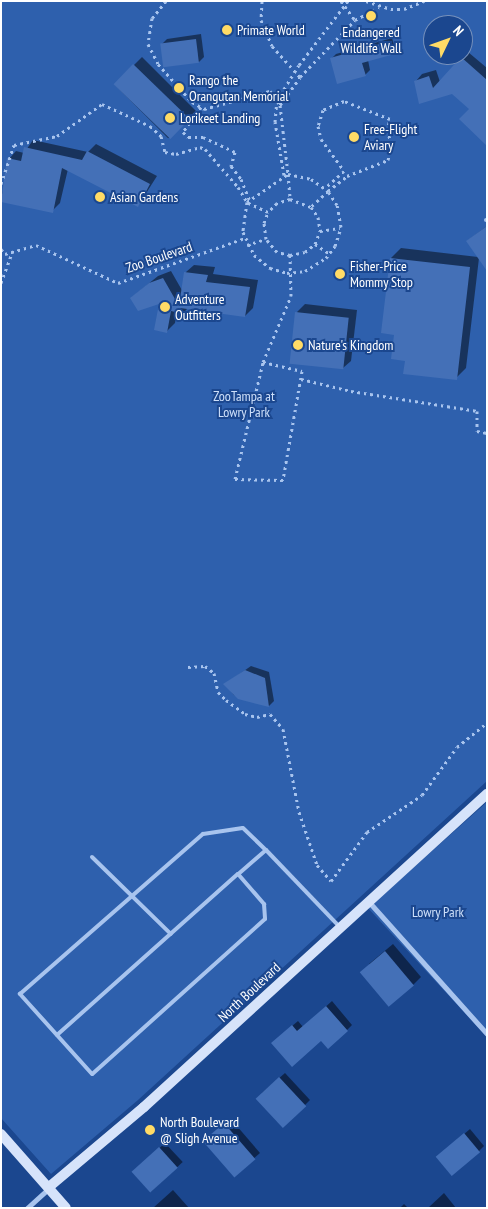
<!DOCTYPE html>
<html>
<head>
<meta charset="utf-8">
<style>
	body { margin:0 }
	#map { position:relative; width:488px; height:1209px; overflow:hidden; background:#1b478f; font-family:"PT Sans Narrow",sans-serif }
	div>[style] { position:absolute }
	.green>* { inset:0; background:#2e60ad }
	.shadow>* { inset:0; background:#0007; transform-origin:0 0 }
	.building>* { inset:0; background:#4470b7; transform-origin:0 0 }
	.path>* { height:3px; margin-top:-1.5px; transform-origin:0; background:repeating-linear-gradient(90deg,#a8c4ee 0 2.5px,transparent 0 6.5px) }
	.lane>* { height:4px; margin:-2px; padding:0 2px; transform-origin:2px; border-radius:2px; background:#a8c4ee }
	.street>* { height:5px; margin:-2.5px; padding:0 2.5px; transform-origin:2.5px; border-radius:2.5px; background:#a8c4ee }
	.secondary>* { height:10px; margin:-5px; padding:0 5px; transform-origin:5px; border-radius:5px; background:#d6e3fa }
	.dots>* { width:14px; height:14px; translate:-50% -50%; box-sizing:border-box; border:2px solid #1b478f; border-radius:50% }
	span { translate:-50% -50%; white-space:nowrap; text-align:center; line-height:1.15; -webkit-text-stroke:4px #1b478f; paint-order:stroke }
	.poi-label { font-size:14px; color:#fff }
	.left { translate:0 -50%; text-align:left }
	.street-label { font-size:14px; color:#fff }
	.park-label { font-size:14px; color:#cee0fa }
	.frame { position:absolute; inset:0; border:2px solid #fff; pointer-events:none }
	.north { position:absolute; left:423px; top:15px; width:50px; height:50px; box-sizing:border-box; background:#1b478f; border:1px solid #7691bc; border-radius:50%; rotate:48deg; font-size:14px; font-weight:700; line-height:20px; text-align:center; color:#fff }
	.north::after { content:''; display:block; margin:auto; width:18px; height:22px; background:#ffdb66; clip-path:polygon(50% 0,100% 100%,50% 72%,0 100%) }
</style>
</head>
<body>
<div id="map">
	<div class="green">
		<div style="clip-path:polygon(evenodd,1px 1px,487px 1px,487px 781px,138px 1100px,51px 1174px,1px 1118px,1px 1px,433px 25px,463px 25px,463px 55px,433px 55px,433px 25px)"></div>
		<div style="clip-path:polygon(487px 802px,487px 1037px,368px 908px)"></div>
	</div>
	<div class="shadow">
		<div style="clip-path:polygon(201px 34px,204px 57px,199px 62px,162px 44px,167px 39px)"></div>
		<div style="clip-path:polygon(392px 38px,395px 48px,390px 54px,368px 60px,370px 70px,365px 75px,331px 59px,336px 54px)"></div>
		<div style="clip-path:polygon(468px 52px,487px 68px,487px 145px,471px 109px,452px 93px,420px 102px,416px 81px,422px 74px,436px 70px,440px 82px)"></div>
		<div style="left:142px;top:57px;width:76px;height:39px;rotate:45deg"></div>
		<div style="clip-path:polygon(33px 140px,88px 152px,96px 144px,157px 176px,138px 206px,68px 169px,60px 203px,52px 211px,1px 201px,9px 159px,16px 151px,24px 153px)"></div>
		<div style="clip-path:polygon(487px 226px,487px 257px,479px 258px,466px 368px,456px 378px,406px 360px,396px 333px,391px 258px,401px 248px,478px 257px,467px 241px)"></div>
		<div style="clip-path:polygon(194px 265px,215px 267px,213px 274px,258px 280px,253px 308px,245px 316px,188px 308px,183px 313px,177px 311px,175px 323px,167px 331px,160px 302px,131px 298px,158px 276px,171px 271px,183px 292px,186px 272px)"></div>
		<div style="clip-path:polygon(305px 304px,357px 310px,351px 361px,343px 368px,297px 312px)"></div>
		<div style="clip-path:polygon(251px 666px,269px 672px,274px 701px,269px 706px,234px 695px,225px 684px)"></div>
		<div style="clip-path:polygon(393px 944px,421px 977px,413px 985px,369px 964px)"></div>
		<div style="clip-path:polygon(332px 1001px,352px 1025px,347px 1030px,321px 1039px,278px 1038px,298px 1021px,303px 1027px)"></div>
		<div style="clip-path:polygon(285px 1073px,310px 1100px,305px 1105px,262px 1093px)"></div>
		<div style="clip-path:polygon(230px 1118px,260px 1153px,235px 1175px,210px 1136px)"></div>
		<div style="clip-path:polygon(470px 1129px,484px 1146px,479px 1151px,443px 1152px)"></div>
		<div style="left:165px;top:1143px;width:26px;height:43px;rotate:47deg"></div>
		<div style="clip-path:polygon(173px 1190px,189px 1208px,153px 1208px)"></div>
		<div style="clip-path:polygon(444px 1193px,456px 1208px,428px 1208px)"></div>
		<div style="clip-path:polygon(404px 1204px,408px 1208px,400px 1208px)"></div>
	</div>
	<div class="building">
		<div style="left:196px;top:39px;width:24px;height:36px;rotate:83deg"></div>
		<div style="clip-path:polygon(387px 42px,391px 55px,362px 63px,366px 76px,337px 84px,330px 58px)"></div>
		<div style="clip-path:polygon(461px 57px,487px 80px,487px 146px,459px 119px,469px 109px,452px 94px,419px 104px,414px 81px,429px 76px,433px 88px)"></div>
		<div style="left:133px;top:64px;width:79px;height:28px;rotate:44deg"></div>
		<div style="clip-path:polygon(24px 147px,82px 160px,87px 151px,150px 184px,138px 207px,62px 168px,53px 213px,1px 202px,7px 158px,21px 161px)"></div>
		<div style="clip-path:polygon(487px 226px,487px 271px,466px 241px)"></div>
		<div style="clip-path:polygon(390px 258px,470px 267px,457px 380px,403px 374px,405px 361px,391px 359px,394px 335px,381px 333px)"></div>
		<div style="clip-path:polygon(184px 272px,208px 275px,206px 282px,250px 287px,245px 317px,180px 308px,184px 314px,171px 311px,167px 333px,154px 330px,159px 304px,138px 311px,130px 298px,149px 283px,163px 278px,179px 306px)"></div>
		<div style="left:295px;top:312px;width:54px;height:52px;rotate:6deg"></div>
		<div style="clip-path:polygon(245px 670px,265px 678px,269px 707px,238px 699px,223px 684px)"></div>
		<div style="left:385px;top:951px;width:45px;height:33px;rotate:50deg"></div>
		<div style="clip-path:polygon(326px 1006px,348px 1031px,328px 1049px,321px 1041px,292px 1067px,271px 1043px,292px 1025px,297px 1031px)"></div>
		<div style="left:279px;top:1077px;width:40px;height:32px;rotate:47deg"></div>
		<div style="left:224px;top:1123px;width:48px;height:28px;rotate:49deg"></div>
		<div style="left:464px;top:1133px;width:25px;height:37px;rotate:50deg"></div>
		<div style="left:159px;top:1147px;width:28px;height:37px;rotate:48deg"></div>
	</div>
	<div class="path">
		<div style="left:166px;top:1px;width:22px;rotate:129deg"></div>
		<div style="left:152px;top:18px;width:26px;rotate:99deg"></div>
		<div style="left:148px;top:44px;width:22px;rotate:63deg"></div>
		<div style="left:158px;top:64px;width:51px;rotate:48.2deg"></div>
		<div style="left:192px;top:102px;width:14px;rotate:30deg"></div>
		<div style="left:204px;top:109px;width:68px;rotate:-15.3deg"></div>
		<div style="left:270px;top:91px;width:17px;rotate:54deg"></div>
		<div style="left:280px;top:105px;width:69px;rotate:83.4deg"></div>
		<div style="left:288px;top:174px;width:24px;rotate:12deg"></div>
		<div style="left:311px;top:179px;width:21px;rotate:35deg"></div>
		<div style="left:328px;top:191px;width:24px;rotate:-38deg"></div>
		<div style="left:347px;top:176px;width:44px;rotate:-21.3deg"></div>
		<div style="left:388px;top:160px;width:16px;rotate:-76deg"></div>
		<div style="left:392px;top:144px;width:14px;rotate:-111deg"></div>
		<div style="left:387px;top:131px;width:12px;rotate:-76deg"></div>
		<div style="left:390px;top:119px;width:49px;rotate:-158.6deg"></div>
		<div style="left:344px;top:101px;width:23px;rotate:157deg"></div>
		<div style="left:323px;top:110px;width:17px;rotate:107deg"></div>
		<div style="left:318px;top:126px;width:13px;rotate:77deg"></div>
		<div style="left:321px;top:139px;width:39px;rotate:54deg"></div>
		<div style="left:344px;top:171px;width:25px;rotate:138deg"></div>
		<div style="left:262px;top:1px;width:19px;rotate:93deg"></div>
		<div style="left:261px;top:20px;width:28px;rotate:67deg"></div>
		<div style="left:272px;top:46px;width:42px;rotate:47.9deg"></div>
		<div style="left:300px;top:77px;width:79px;rotate:-46deg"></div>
		<div style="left:355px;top:20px;width:27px;rotate:-28deg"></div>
		<div style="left:341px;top:1px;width:24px;rotate:54deg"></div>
		<div style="left:366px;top:1px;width:26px;rotate:18deg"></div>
		<div style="left:391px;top:9px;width:13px"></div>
		<div style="left:404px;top:9px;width:22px;rotate:-22deg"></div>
		<div style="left:280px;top:105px;width:34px;rotate:-54deg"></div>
		<div style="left:201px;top:107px;width:31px;rotate:126deg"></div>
		<div style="left:183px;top:132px;width:7px;rotate:45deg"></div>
		<div style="left:188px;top:137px;width:15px"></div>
		<div style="left:203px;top:137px;width:35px;rotate:25deg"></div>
		<div style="left:235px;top:152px;width:15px;rotate:106deg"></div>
		<div style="left:231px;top:166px;width:16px;rotate:52deg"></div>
		<div style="left:241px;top:179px;width:22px;rotate:68deg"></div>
		<div style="left:284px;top:175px;width:54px;rotate:-99.6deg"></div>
		<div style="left:275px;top:122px;width:22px;rotate:-85deg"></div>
		<div style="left:277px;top:100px;width:41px;rotate:-57.8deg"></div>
		<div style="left:299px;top:65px;width:81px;rotate:-52.6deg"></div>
		<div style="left:1px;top:184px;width:41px;rotate:-71.6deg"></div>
		<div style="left:14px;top:145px;width:44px;rotate:-11.8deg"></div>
		<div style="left:57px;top:136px;width:55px;rotate:-35.4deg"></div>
		<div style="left:102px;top:104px;width:53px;rotate:24.6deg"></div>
		<div style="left:150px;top:126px;width:15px;rotate:42deg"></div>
		<div style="left:161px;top:136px;width:16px;rotate:76deg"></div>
		<div style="left:165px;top:152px;width:11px;rotate:10deg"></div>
		<div style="left:176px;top:154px;width:25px;rotate:-16deg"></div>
		<div style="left:200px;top:147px;width:5px;rotate:22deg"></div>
		<div style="left:205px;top:149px;width:50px;rotate:49deg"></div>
		<div style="left:238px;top:187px;width:17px;rotate:59deg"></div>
		<div style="left:247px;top:202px;width:50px;rotate:-34.3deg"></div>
		<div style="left:288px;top:174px;width:25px;rotate:85deg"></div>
		<div style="left:290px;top:199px;width:22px;rotate:21deg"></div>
		<div style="left:290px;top:199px;width:14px;rotate:163deg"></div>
		<div style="left:277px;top:203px;width:13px;rotate:135deg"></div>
		<div style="left:268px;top:212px;width:23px;rotate:-155deg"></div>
		<div style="left:247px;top:202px;width:30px;rotate:98deg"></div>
		<div style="left:243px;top:232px;width:25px;rotate:64deg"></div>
		<div style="left:254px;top:255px;width:21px;rotate:39deg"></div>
		<div style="left:270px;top:268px;width:18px;rotate:16deg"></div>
		<div style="left:287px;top:273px;width:18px;rotate:-6deg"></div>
		<div style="left:305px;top:271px;width:25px;rotate:-32deg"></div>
		<div style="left:326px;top:258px;width:15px;rotate:-53deg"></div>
		<div style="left:335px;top:246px;width:20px;rotate:-72deg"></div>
		<div style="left:341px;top:227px;width:22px;rotate:-100deg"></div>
		<div style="left:337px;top:205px;width:17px;rotate:-123deg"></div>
		<div style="left:328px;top:191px;width:23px;rotate:137deg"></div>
		<div style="left:311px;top:207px;width:12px;rotate:55deg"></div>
		<div style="left:318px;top:217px;width:14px;rotate:82deg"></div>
		<div style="left:315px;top:244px;width:14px;rotate:-69deg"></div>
		<div style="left:320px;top:231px;width:20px;rotate:-9deg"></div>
		<div style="left:247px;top:245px;width:20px;rotate:-18deg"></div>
		<div style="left:266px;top:239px;width:16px;rotate:-97deg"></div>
		<div style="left:264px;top:223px;width:12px;rotate:-70deg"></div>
		<div style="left:1px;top:249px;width:6px;rotate:51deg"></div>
		<div style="left:5px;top:254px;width:32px;rotate:-16deg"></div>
		<div style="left:36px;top:245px;width:90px;rotate:24.9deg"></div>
		<div style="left:118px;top:283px;width:135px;rotate:-19.5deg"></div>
		<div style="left:290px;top:255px;width:15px;rotate:-11deg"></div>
		<div style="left:305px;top:252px;width:13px;rotate:-39deg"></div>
		<div style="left:315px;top:244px;width:18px;rotate:34deg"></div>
		<div style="left:1px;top:283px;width:33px;rotate:-70deg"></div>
		<div style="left:263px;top:362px;width:40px;rotate:13deg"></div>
		<div style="left:302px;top:371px;width:111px;rotate:99.9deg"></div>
		<div style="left:283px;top:480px;width:48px;rotate:-178.8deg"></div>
		<div style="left:235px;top:479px;width:120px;rotate:-76.5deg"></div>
		<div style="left:263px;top:362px;width:72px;rotate:-67deg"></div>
		<div style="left:291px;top:296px;width:41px;rotate:-91.4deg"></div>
		<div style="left:290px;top:255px;width:13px;rotate:-167deg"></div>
		<div style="left:277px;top:252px;width:17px;rotate:-130deg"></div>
		<div style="left:301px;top:379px;width:51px;rotate:13.5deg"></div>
		<div style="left:351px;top:391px;width:128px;rotate:9deg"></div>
		<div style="left:477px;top:411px;width:20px;rotate:90deg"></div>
		<div style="left:477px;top:431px;width:10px;rotate:11deg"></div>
		<div style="left:188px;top:667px;width:17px;rotate:-3deg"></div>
		<div style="left:205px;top:666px;width:11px;rotate:38deg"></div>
		<div style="left:214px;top:673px;width:19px;rotate:78deg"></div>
		<div style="left:218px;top:692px;width:11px;rotate:45deg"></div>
		<div style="left:226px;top:700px;width:24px;rotate:36deg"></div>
		<div style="left:245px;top:714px;width:12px;rotate:14deg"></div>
		<div style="left:257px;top:717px;width:13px;rotate:-13deg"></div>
		<div style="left:270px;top:714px;width:20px;rotate:49deg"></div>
		<div style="left:283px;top:729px;width:85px;rotate:79.1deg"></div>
		<div style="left:299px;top:812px;width:56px;rotate:71.2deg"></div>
		<div style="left:317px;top:865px;width:21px;rotate:49deg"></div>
		<div style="left:331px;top:881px;width:61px;rotate:-53.7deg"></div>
		<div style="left:367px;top:832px;width:66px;rotate:-33.9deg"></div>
		<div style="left:422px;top:795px;width:59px;rotate:-53.9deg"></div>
		<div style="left:457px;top:747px;width:38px;rotate:-39deg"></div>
	</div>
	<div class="lane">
		<div style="left:486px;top:220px;width:1px"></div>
		<div style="left:266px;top:850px;width:37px;rotate:139deg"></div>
		<div style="left:238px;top:874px;width:40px;rotate:49deg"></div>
		<div style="left:264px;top:904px;width:15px;rotate:86deg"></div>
		<div style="left:265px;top:919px;width:232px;rotate:138.1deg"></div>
		<div style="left:92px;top:1074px;width:108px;rotate:-132deg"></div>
		<div style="left:20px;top:994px;width:243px;rotate:-41.2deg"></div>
		<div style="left:203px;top:834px;width:40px;rotate:-8.5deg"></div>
		<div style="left:243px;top:828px;width:32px;rotate:44deg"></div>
		<div style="left:266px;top:850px;width:105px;rotate:46.2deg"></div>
		<div style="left:92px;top:857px;width:110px;rotate:44.3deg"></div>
		<div style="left:57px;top:1035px;width:242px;rotate:-41.7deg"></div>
	</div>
	<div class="street">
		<div style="left:369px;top:902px;width:177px;rotate:48.2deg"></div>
		<div style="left:27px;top:1208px;width:30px;rotate:-42deg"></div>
	</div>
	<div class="secondary">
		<div style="left:1px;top:1134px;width:98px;rotate:48.7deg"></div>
		<div style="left:49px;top:1187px;width:124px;rotate:-40.1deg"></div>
		<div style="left:144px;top:1107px;width:464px;rotate:-42.4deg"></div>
	</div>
	<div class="dots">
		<div style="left:371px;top:16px;background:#ffdb66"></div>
		<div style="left:227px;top:30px;background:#ffdb66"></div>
		<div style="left:179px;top:88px;background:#ffdb66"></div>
		<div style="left:170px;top:118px;background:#ffdb66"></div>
		<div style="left:354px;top:137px;background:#ffdb66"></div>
		<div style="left:100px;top:197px;background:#ffdb66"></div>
		<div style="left:340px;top:274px;background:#ffdb66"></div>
		<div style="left:165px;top:307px;background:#ffdb66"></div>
		<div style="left:298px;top:345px;background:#ffdb66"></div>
		<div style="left:150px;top:1130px;background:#ffdb66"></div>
	</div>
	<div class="poi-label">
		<span class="left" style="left:237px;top:30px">Primate World</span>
		<span style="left:371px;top:40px">Endangered<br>Wildlife Wall</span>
		<span class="left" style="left:189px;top:88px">Rango the<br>Orangutan Memorial</span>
		<span class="left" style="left:180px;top:118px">Lorikeet Landing</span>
		<span class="left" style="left:364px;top:137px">Free-Flight<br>Aviary</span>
		<span class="left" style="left:110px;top:197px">Asian Gardens</span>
		<span class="left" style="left:350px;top:274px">Fisher-Price<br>Mommy Stop</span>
		<span class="left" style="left:175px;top:307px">Adventure<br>Outfitters</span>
		<span class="left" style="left:308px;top:345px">Nature's Kingdom</span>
		<span class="left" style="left:160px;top:1130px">North Boulevard<br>@ Sligh Avenue</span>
	</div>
	<div class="street-label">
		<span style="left:159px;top:257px;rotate:-19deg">Zoo Boulevard</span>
		<span style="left:249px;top:992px;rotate:-43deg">North Boulevard</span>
	</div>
	<div class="park-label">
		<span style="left:244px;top:404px">ZooTampa at<br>Lowry Park</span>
		<span style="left:438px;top:912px">Lowry Park</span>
	</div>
	<div class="frame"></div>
	<div class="north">N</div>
</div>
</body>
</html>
